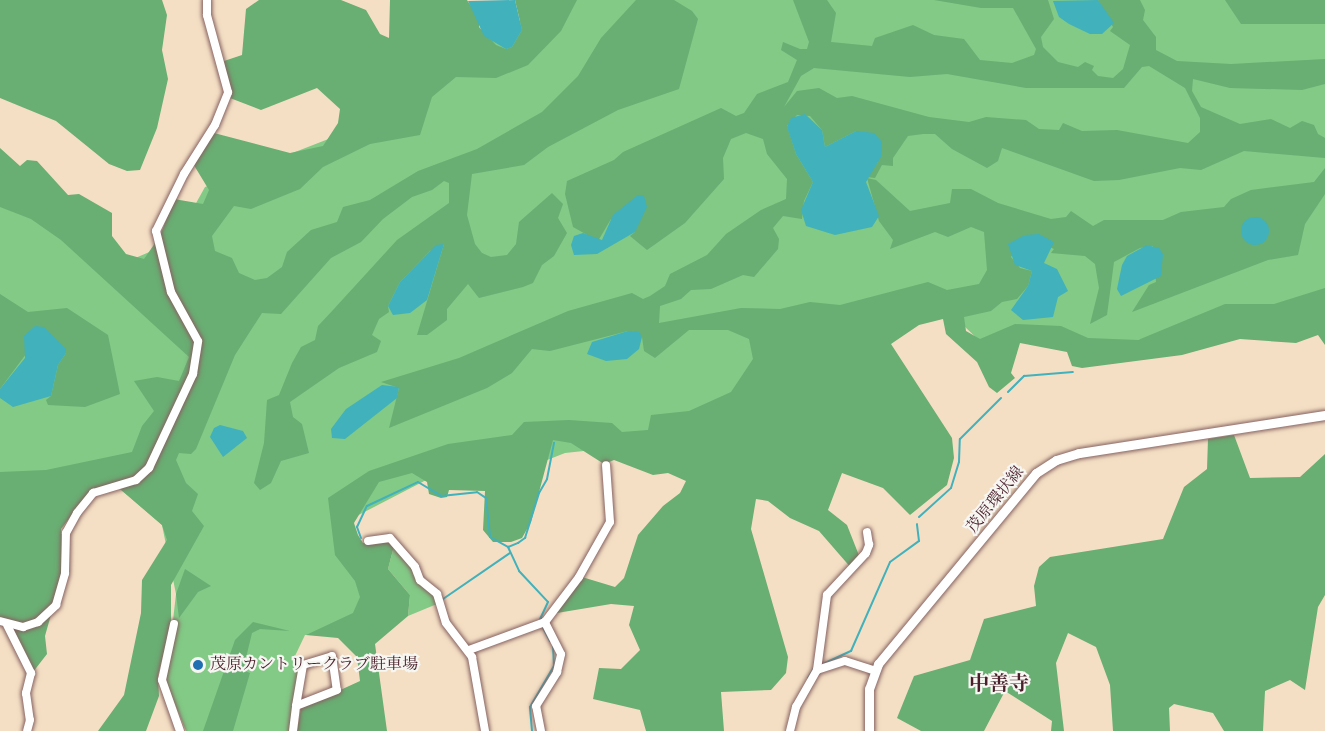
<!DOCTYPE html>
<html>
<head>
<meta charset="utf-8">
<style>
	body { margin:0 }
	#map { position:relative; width:1325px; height:731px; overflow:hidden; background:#f4dfc4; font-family:"Old Standard TT","Noto Serif JP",serif }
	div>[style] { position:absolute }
	.green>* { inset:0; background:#82ca86 }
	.forest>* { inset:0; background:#69ae73 }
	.water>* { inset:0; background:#41b1bb }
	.round { border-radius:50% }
	.stream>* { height:2px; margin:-1px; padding:0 1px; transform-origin:1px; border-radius:1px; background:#41b1bb }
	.roads { filter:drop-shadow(0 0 2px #866261) drop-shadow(0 0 2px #866261) }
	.minor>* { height:8px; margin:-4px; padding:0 4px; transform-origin:4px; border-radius:4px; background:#fff }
	.major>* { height:9px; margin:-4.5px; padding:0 4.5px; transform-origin:4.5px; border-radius:4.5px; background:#fff }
	.dots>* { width:16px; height:16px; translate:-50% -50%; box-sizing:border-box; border:3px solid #f6f6f2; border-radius:50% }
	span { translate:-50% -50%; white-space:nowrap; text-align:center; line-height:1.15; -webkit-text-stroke:4.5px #f6f6f2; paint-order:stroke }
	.street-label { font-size:16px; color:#4a1f2b }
	.poi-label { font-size:16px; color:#4a1f2b }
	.left { translate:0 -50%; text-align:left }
	.quarter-label { font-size:20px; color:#4a1f2b; font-weight:700 }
</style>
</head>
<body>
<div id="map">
	<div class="green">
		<div style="clip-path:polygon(553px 0,1325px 0,1325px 305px,1138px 340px,1020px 340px,989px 350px,937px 300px,735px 421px,612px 448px,565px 453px,504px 477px,432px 477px,347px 521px,377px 636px,305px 635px,295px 656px,299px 677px,290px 731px,186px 731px,166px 682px,176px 594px,162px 525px,120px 489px,92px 489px,0 513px,0 170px,119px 265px,175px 241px,205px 187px,331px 138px)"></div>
		<div style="clip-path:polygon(394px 546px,433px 589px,437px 604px,408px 616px,410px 595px,388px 569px)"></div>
	</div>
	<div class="forest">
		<div style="clip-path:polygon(0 0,162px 0,167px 15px,162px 50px,168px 79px,157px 128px,140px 170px,127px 171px,109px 164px,56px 121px,0 98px)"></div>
		<div style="clip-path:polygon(259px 0,341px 0,366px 10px,380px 34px,389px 38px,390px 0,467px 0,480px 20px,479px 27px,496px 45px,506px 49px,512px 47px,522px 30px,515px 0,577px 0,561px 31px,528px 65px,496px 78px,456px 77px,432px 97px,420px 135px,370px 144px,323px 167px,300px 189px,251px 209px,234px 206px,212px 236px,215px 251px,232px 258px,239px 273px,255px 280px,267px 278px,282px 267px,287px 252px,311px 230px,337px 222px,343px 207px,370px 200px,418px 171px,477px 149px,542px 112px,578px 76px,601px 38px,636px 0,674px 0,692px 11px,698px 19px,679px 89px,618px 110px,548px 147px,524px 165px,472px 174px,467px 215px,475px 244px,482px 253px,491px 257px,507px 255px,516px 244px,519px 222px,552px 193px,563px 204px,558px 218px,567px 233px,554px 256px,542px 265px,533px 283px,523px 287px,479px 298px,468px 284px,447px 309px,447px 320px,427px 335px,417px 335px,444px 244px,430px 251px,400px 282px,388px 306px,389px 312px,379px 319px,372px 335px,381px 341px,377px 352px,339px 368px,290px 402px,293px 417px,302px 424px,309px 453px,281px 461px,271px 483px,260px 490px,254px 483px,264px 443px,267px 400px,279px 395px,292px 363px,301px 347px,315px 340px,318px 326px,333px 310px,397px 240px,449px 203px,449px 183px,444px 181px,432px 190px,412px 197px,383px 219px,361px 242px,331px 258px,281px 314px,262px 313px,235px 355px,196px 449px,191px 454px,179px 453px,176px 460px,186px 483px,198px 494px,192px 511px,204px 526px,171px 585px,171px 623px,158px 676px,159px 696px,146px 731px,98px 731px,124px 695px,141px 613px,142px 580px,167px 540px,162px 525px,120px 489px,92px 489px,61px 529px,63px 572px,45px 636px,47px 654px,33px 672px,0 618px,0 472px,46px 470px,132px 452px,142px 426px,154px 411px,134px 381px,157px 377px,179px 381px,189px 357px,61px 240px,31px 219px,0 207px,0 148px,20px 166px,27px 160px,37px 161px,68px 195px,79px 194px,112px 213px,112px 236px,126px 254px,144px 259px,160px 236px,174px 199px,203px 204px,209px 190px,192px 162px,214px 133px,290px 153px,323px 146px,338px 123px,340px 109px,317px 88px,261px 110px,230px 98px,224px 61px,242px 55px,246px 9px)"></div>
		<div style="clip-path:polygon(evenodd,793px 0,827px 0,836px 13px,831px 42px,872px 46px,875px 38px,913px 25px,934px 35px,964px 39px,980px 60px,1012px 63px,1034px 55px,1036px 49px,1013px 8px,981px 8px,934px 0,1048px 0,1054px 19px,1041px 37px,1043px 47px,1058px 62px,1078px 67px,1085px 62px,1094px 66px,1092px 70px,1098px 76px,1113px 78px,1123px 69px,1130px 45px,1110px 31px,1113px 27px,1098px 0,1140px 0,1145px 10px,1143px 20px,1156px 37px,1156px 50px,1177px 61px,1231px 64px,1325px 59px,1325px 84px,1302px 90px,1230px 88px,1193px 79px,1192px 91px,1201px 107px,1240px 124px,1271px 119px,1290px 128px,1302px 121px,1314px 125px,1318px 134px,1325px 138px,1325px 158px,1244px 151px,1201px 170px,1180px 168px,1119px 180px,1094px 181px,1002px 148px,998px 161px,987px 168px,952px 149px,935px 134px,923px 134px,908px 136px,893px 158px,893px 166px,882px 165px,875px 178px,867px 177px,878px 162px,856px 131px,825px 147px,822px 130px,810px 116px,797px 115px,787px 126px,796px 154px,813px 182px,804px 201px,802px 219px,783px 216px,773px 228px,779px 239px,778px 249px,754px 277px,743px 275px,711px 289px,691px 290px,681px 299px,660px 306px,659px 323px,741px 308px,780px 309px,810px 302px,840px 305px,928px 282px,947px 290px,979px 284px,987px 270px,984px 232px,971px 227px,948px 237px,935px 232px,890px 249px,893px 240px,879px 221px,867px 178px,876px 180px,910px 211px,950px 203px,952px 189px,971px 189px,998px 203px,1051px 219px,1066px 217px,1071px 211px,1093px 226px,1104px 220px,1163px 220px,1181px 212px,1224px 207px,1231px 199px,1251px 190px,1314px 182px,1325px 168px,1325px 194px,1305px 224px,1298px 255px,1268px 260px,1132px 312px,1149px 285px,1156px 282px,1153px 246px,1140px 248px,1114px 262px,1107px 315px,1090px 324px,1099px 288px,1095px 264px,1085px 256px,1051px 253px,1054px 249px,1025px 235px,1011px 257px,1020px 268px,1032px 271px,1028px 286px,1017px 299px,1002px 302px,991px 311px,964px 317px,966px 331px,980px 339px,1015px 324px,1061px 326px,1088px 338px,1138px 340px,1225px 304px,1274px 304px,1325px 288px,1325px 345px,1318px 335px,1296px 343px,1240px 339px,1182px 355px,1082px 368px,1072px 366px,1067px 352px,1020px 343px,1011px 373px,1015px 378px,997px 393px,989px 387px,977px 362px,946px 334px,943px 319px,919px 325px,891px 344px,952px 438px,954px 458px,947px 485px,910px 515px,883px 488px,842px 473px,828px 510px,847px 525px,860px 558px,852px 569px,819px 531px,790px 518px,768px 501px,756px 499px,751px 529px,788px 657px,786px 673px,771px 690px,721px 692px,724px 731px,646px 731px,640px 710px,593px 699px,599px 668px,621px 669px,640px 650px,629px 625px,634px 606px,611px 604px,551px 614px,582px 577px,615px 587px,624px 578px,638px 535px,663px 506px,680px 493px,686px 481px,668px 473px,653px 475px,614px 460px,604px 464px,571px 443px,553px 440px,531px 522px,522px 538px,511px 542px,493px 542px,483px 530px,485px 491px,449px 490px,447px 497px,441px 498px,429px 494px,427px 482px,412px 473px,379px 482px,354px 523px,358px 535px,363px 543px,390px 540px,394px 546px,388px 569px,410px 595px,408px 616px,375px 644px,387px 731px,297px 731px,301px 708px,360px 681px,357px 657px,338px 638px,306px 635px,353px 613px,360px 597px,355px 581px,335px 555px,328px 498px,369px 471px,448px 444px,512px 435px,524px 422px,569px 420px,612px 423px,622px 432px,648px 430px,651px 415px,689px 411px,731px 392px,753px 359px,749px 339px,728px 330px,689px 330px,655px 358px,644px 351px,642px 337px,628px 331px,550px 351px,532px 349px,512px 373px,487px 388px,389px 428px,399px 388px,381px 382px,459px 358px,568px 311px,632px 293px,643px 299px,650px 296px,665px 286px,670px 274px,707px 255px,726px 234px,761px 210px,786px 199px,787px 179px,767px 154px,763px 139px,746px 133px,731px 139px,723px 158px,724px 179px,685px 223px,647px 250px,630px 236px,635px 232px,611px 219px,598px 241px,573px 227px,565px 194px,567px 181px,614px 160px,623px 152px,721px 108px,736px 116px,744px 113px,757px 94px,788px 82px,797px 60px,781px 50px,783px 42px,800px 49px,807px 49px,809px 42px,793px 0,1149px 66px,1185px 88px,1200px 118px,1200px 132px,1188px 143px,1117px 130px,1082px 131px,1063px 123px,1059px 130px,1039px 129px,1026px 120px,986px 117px,969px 122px,929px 117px,852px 96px,837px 98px,819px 88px,797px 91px,784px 107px,801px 76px,814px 68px,910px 77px,947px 74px,1026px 88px,1124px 88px,1142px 67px,1149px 66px)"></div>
		<div style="clip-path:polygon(1225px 0,1325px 0,1325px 24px,1241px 24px)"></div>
		<div style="clip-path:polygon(0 294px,28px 312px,67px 308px,108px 335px,120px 394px,85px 407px,48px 405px,46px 400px,51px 396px,58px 365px,66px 353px,61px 345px,26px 354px,0 389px)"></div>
		<div style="clip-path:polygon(1234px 435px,1250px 478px,1300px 477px,1325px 454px,1325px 595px,1318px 607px,1305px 690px,1290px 680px,1265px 691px,1263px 731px,1224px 731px,1213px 713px,1174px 704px,1169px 708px,1170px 731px,1113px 731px,1110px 685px,1096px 647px,1068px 633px,1056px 663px,1064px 731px,1051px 731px,1052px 721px,1005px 691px,984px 731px,921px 731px,897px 718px,914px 676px,970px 660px,984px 619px,1036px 606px,1034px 586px,1039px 567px,1050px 557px,1163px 539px,1184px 487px,1207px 469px,1208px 439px)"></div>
		<div style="clip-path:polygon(185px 569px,211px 586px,198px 592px,179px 618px,176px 594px)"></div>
		<div style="clip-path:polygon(253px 622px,290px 631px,260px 629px,252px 633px,243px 670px,250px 673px,233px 731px,203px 731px,235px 640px)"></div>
	</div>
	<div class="water">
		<div style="clip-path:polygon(515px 0,522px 30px,512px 47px,506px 49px,484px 36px,468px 1px)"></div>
		<div style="clip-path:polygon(1098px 0,1114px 23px,1102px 34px,1090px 34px,1069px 24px,1059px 17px,1053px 1px)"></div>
		<div style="clip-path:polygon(805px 114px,822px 130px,825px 147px,856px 131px,874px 133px,882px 142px,881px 157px,866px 182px,879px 216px,872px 227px,835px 235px,806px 226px,801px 210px,813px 182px,796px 154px,787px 127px,791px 118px)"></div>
		<div style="clip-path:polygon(638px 195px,644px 196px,647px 207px,635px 232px,597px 254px,574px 255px,571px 245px,574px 236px,583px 233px,602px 240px,613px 215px)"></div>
		<div class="round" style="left:1241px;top:217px;width:28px;height:28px"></div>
		<div style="clip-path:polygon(1039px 234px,1054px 242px,1044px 263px,1057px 269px,1068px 291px,1058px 297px,1053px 317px,1023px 320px,1011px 310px,1028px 286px,1032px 271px,1015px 265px,1008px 244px,1025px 235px)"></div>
		<div style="clip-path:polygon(444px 244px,427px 300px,410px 313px,393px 315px,388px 306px,400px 282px,436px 245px)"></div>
		<div style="clip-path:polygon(1147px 245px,1159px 248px,1163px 254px,1161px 276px,1121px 296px,1117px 289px,1122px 265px,1127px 256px)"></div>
		<div style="clip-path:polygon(35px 326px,44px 327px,66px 349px,66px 353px,58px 365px,51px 396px,13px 407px,0 398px,0 389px,25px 358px,24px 336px)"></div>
		<div style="clip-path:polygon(628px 331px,639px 332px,642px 337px,639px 349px,627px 359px,606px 361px,587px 354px,592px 342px)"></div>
		<div style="clip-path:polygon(382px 385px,399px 387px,397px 398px,345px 439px,332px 438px,331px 429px,346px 409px)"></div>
		<div style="clip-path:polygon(220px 425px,243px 431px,247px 438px,223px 457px,210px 437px,214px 428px)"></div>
	</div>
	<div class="stream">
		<div style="left:1008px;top:392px;width:23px;rotate:-45deg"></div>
		<div style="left:1024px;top:376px;width:49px;rotate:-4.7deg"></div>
		<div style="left:919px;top:517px;width:43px;rotate:-42.2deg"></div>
		<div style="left:951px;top:488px;width:27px;rotate:-73deg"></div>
		<div style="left:959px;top:462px;width:23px;rotate:-88deg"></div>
		<div style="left:960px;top:439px;width:58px;rotate:-45deg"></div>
		<div style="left:361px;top:538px;width:12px;rotate:-110deg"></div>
		<div style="left:357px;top:527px;width:23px;rotate:-65deg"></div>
		<div style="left:367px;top:506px;width:56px;rotate:-25.2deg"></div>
		<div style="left:418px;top:482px;width:27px;rotate:31deg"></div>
		<div style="left:441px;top:496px;width:36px;rotate:-6deg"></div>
		<div style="left:477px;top:492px;width:11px;rotate:34deg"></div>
		<div style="left:486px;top:498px;width:39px;rotate:84deg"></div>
		<div style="left:490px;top:537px;width:21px;rotate:29deg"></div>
		<div style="left:508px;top:547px;width:11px;rotate:-22deg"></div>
		<div style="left:518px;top:543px;width:9px;rotate:-36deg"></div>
		<div style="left:525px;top:538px;width:47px;rotate:-72.7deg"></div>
		<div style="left:539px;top:493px;width:16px;rotate:-60deg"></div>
		<div style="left:547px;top:479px;width:37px;rotate:-79deg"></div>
		<div style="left:508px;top:547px;width:26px;rotate:65deg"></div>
		<div style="left:519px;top:571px;width:42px;rotate:46.9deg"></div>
		<div style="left:548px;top:602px;width:19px;rotate:115deg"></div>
		<div style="left:443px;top:599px;width:81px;rotate:-34.5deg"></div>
		<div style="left:543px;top:628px;width:15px;rotate:62deg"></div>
		<div style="left:825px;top:663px;width:29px;rotate:-25deg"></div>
		<div style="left:851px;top:651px;width:97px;rotate:-66.3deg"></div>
		<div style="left:890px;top:562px;width:36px;rotate:-36deg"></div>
		<div style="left:919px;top:541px;width:17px;rotate:-97deg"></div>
		<div style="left:808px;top:678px;width:12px;rotate:-59deg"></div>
		<div style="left:532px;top:731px;width:24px;rotate:-95deg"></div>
		<div style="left:530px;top:707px;width:48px;rotate:-59.7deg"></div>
		<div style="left:554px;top:666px;width:20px;rotate:-93deg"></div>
	</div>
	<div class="roads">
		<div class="minor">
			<div style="left:368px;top:541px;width:22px;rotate:-8deg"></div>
			<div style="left:390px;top:538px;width:38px;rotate:49deg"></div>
			<div style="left:415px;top:567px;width:14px;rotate:69deg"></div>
			<div style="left:420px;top:580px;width:22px;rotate:39deg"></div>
			<div style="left:437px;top:594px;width:30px;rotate:73deg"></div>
			<div style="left:446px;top:623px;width:43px;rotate:52.6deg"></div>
			<div style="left:472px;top:657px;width:75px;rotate:80deg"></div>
			<div style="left:0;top:621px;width:24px;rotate:15deg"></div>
			<div style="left:23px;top:627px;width:16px;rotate:-18deg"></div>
			<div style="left:38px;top:622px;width:25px;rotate:-43deg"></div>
			<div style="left:56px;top:605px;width:33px;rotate:-74deg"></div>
			<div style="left:65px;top:573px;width:40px;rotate:-88.6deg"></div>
			<div style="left:66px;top:533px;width:23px;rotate:-61deg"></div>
			<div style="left:77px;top:513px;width:26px;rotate:-51deg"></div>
			<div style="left:93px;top:493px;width:45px;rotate:-16.8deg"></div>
			<div style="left:136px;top:480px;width:18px;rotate:-43deg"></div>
			<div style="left:149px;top:468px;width:104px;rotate:-64.9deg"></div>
			<div style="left:193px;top:374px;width:33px;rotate:-81deg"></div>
			<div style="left:198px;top:341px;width:56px;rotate:-118.9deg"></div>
			<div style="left:171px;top:292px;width:63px;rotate:-103.8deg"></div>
			<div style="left:156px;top:231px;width:64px;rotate:-63.8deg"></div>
			<div style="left:184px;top:174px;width:58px;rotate:-57.7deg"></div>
			<div style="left:215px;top:125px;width:35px;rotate:-68deg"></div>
			<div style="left:228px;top:92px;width:80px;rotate:-105.3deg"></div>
			<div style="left:207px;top:15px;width:15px;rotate:-90deg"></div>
			<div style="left:545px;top:622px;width:56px;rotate:-52.9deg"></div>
			<div style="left:579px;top:577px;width:63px;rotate:-60.6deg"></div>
			<div style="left:610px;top:522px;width:57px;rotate:-94deg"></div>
			<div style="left:174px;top:624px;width:57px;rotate:102.1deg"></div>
			<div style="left:162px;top:680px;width:54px;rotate:70.6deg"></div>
			<div style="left:7px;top:625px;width:54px;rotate:63.4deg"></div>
			<div style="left:31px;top:673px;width:21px;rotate:104deg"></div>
			<div style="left:26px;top:693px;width:27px;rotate:82deg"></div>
			<div style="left:30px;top:720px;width:11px;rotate:105deg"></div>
			<div style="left:469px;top:650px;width:81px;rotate:-20.2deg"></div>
			<div style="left:817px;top:670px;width:76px;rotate:-82.4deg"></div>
			<div style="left:827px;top:595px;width:57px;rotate:-47.1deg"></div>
			<div style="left:866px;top:553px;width:9px;rotate:-69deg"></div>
			<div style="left:869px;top:545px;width:13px;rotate:-99deg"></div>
			<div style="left:293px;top:731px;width:25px;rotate:-83deg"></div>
			<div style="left:296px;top:706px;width:42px;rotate:-80.3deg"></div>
			<div style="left:303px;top:665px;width:30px;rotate:-17deg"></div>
			<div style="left:332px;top:656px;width:34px;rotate:82deg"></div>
			<div style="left:337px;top:690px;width:44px;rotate:158.7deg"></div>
			<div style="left:541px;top:731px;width:25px;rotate:-101deg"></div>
			<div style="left:536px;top:706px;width:40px;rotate:-58deg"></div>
			<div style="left:557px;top:672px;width:18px;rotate:-77deg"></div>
			<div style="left:561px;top:654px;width:36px;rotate:-117deg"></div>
			<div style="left:790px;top:731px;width:25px;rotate:-76deg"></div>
			<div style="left:796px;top:707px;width:43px;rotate:-60.4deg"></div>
			<div style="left:817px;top:670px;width:29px;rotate:-18deg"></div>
			<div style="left:845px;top:661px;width:32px;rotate:18deg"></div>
		</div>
		<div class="major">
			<div style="left:869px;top:731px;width:42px;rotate:-90deg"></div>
			<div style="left:869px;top:689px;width:27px;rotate:-70deg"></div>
			<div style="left:878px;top:664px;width:248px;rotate:-50.4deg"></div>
			<div style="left:1036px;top:473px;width:24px;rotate:-33deg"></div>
			<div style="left:1056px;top:460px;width:24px;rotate:-17deg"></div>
			<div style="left:1079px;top:453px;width:249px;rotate:-8.8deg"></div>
		</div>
	</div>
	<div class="dots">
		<div style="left:198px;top:665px;background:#1f6fb2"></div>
	</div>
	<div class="street-label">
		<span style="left:996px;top:500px;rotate:-51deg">茂原環状線</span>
	</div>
	<div class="poi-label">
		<span class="left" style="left:210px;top:665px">茂原カントリークラブ駐車場</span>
	</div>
	<div class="quarter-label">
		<span style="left:999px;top:685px">中善寺</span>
	</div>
</div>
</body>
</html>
